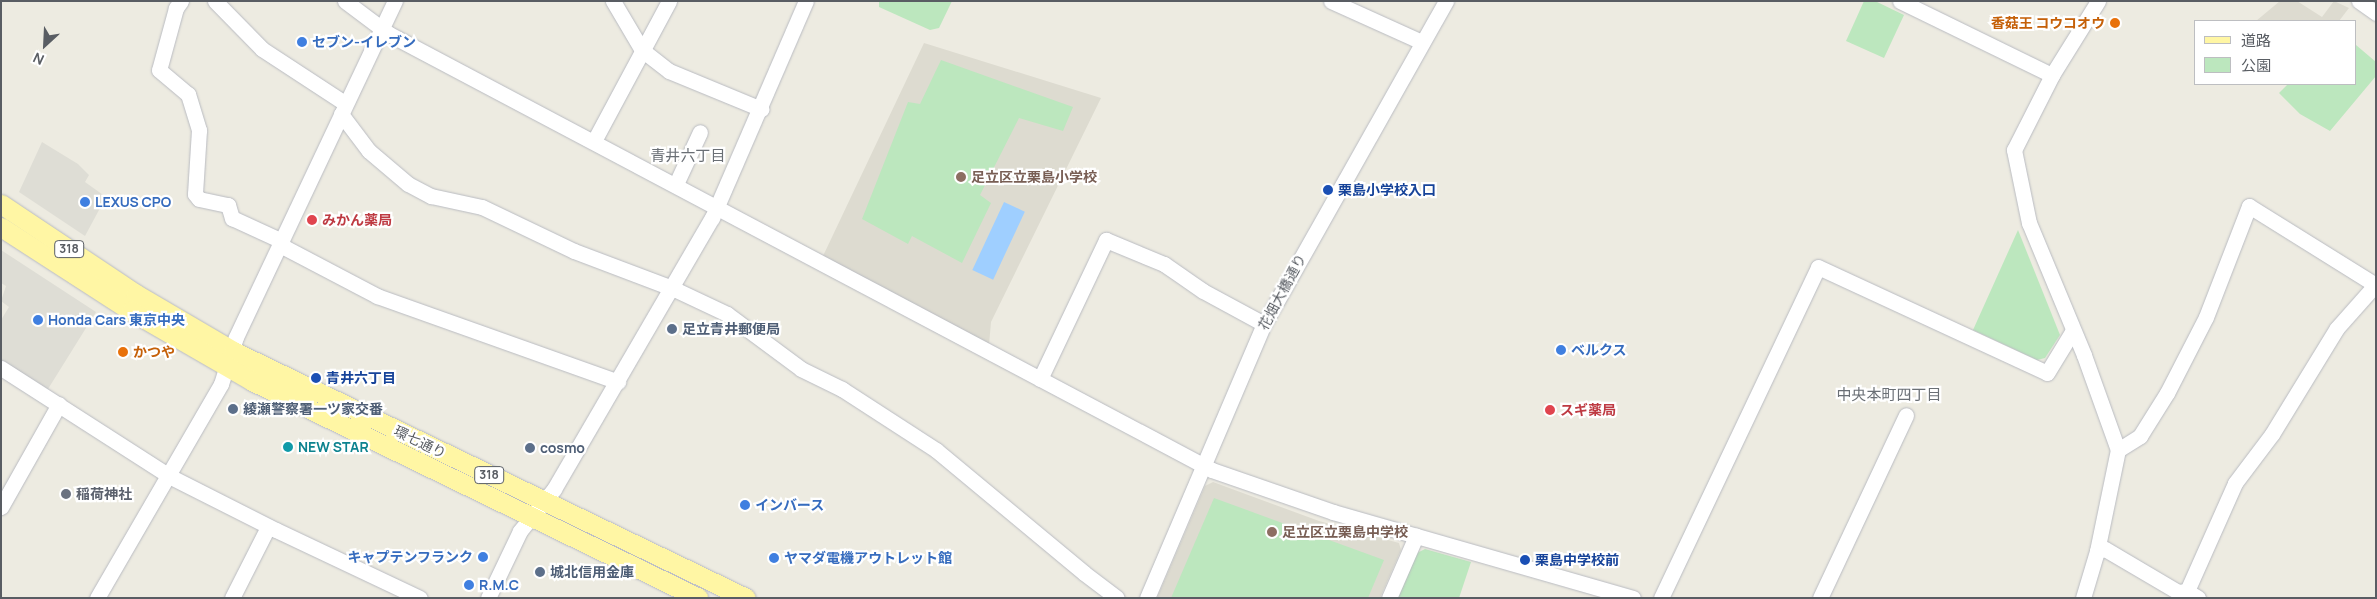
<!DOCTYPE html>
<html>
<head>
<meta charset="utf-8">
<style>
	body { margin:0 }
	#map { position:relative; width:2377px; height:599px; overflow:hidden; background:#edebe1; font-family:Manrope,"Noto Sans JP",sans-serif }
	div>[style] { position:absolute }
	.industrial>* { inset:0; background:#deddd5 }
	.education>* { inset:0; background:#dddbd0 }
	.green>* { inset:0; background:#bce7be }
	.water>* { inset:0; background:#9fcfff; transform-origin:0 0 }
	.roads { filter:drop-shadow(0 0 1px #b9bbc1) drop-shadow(0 0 1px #b9bbc1) }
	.minor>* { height:15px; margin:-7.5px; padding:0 7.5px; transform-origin:7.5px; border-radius:7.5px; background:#fff }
	.major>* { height:19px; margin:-9.5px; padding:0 9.5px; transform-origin:9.5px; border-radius:9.5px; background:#fff6a4 }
	.dots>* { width:14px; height:14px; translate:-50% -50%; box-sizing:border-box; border:2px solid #fff; border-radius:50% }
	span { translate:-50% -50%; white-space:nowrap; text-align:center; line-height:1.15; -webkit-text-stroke:4.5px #fff; paint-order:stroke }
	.shield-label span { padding:1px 4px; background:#fff; border:1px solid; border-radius:4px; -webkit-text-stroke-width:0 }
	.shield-label { font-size:12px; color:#595d63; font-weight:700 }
	.food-label { font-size:14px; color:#c56008; font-weight:700 }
	.right { translate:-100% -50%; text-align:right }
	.left { translate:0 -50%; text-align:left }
	.shop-label { font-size:14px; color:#366cbe; font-weight:700 }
	.education-label { font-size:14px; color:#785e54; font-weight:700 }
	.transit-label { font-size:14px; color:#164399; font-weight:700 }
	.health-label { font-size:14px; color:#be3a42; font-weight:700 }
	.street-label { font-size:14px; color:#595d63 }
	.service-label { font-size:14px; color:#4e5e75; font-weight:700 }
	.culture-label { font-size:14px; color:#0d838f; font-weight:700 }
	.worship-label { font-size:14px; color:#5b616d; font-weight:700 }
	.neighbourhood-label { font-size:15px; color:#6a6f75 }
	.frame { position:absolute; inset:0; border:2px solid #595d63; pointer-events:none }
	.legend { position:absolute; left:2194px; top:20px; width:162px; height:65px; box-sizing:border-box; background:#fff; border:1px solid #bdbec1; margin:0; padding:6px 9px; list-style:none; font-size:15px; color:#595d63 }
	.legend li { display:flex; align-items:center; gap:10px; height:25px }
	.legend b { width:25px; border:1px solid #bdbec1 }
	.north { position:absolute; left:20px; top:20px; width:50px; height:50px; -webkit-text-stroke:4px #fff; paint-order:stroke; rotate:205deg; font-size:14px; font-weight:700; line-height:20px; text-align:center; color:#595d63 }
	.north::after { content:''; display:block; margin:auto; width:18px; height:22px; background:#595d63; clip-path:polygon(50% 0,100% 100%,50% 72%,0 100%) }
</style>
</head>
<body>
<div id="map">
	<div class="industrial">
		<div style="clip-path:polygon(42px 142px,78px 164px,89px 175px,85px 182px,106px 197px,85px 236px,19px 192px)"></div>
		<div style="clip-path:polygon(1px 250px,96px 312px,48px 389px,1px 360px,1px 320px,9px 307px,1px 301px,6px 286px,1px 283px)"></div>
	</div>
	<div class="education">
		<div style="clip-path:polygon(2280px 1px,2297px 1px,2322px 17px,2334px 1px,2349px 8px,2339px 21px,2256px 21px)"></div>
		<div style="clip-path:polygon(924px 43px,1101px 98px,991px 322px,989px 345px,823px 256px)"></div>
		<div style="clip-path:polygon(1213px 482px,1319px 521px,1399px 543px,1401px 550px,1380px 598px,1157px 598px,1205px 486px)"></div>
	</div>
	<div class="green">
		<div style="clip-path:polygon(879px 1px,952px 1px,939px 28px,930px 30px,879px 7px)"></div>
		<div style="clip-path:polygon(1864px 1px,1875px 1px,1904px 15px,1884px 58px,1846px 41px)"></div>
		<div style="clip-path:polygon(2356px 45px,2376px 62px,2376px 76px,2330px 131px,2300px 114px,2279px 93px,2288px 84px,2356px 84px)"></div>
		<div style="clip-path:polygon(941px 60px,1073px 107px,1063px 131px,1019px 118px,980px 195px,991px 203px,962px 263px,912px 236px,908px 244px,862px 219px,908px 102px,920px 104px)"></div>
		<div style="clip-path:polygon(2018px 230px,2060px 335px,2045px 358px,2037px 360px,1973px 330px)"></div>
		<div style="clip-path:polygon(1214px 498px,1384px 560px,1368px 598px,1171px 598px)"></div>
		<div style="clip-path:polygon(1425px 549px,1471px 562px,1459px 598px,1398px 598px,1417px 553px)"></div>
	</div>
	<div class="water">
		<div style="left:1004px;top:202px;width:23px;height:75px;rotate:25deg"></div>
	</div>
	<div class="roads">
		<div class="minor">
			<div style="left:181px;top:1px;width:9px;rotate:126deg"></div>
			<div style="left:176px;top:8px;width:64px;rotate:105.3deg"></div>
			<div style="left:159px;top:70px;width:38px;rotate:40deg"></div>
			<div style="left:188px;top:94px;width:38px;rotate:73deg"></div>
			<div style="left:199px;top:130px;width:64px;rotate:93.6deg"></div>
			<div style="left:195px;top:194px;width:6px;rotate:51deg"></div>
			<div style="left:199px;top:199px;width:30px;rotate:12deg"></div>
			<div style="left:228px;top:205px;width:14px;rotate:73deg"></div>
			<div style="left:232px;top:218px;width:55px;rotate:24.7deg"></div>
			<div style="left:215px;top:1px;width:67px;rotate:45.6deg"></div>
			<div style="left:262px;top:49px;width:100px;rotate:33.2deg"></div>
			<div style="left:345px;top:1px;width:55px;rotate:36.9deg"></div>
			<div style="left:389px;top:34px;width:931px;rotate:27.91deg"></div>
			<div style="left:1212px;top:470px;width:128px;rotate:19.1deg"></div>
			<div style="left:1333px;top:512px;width:312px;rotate:16deg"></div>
			<div style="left:613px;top:1px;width:57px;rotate:59.4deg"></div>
			<div style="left:642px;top:50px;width:34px;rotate:38deg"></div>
			<div style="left:669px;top:71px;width:100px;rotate:22.4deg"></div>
			<div style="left:1331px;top:1px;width:100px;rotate:24.3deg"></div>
			<div style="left:1900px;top:1px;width:169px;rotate:26deg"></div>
			<div style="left:2359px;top:1px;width:21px;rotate:35deg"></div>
			<div style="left:341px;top:114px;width:46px;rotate:52.9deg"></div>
			<div style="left:369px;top:151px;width:51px;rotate:40.2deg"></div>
			<div style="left:408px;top:184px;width:26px;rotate:28deg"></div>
			<div style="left:431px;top:196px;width:52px;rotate:12.2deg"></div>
			<div style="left:482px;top:207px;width:102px;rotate:25.6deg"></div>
			<div style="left:574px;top:251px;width:105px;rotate:20.7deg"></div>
			<div style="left:672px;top:288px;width:61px;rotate:25.3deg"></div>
			<div style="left:727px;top:314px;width:92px;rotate:36.6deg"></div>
			<div style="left:801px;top:369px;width:46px;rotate:26deg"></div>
			<div style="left:842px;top:389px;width:112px;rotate:33deg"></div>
			<div style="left:936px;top:450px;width:192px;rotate:39.7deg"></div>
			<div style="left:1084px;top:573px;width:41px;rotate:37.1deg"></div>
			<div style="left:594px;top:141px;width:159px;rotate:-61.8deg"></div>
			<div style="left:676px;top:184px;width:57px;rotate:-65.2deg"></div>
			<div style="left:280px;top:245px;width:110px;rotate:27.7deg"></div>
			<div style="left:377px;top:296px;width:256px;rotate:19.6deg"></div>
			<div style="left:1px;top:368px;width:200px;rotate:32.7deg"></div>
			<div style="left:169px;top:476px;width:120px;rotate:26.8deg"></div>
			<div style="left:276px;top:530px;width:159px;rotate:25.3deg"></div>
			<div style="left:1040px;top:379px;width:154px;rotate:-64.6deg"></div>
			<div style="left:1106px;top:240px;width:63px;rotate:22.5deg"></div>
			<div style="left:1164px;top:264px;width:47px;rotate:34.7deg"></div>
			<div style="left:1203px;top:291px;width:69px;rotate:28.4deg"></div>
			<div style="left:2118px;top:450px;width:26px;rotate:-32deg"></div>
			<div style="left:2140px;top:436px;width:51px;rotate:-57.9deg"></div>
			<div style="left:2167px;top:393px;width:85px;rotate:-62.8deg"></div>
			<div style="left:2206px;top:317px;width:119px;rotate:-68.8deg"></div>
			<div style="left:2249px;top:206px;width:150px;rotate:31.9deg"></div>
			<div style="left:1px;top:507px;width:118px;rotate:-60.6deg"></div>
			<div style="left:2097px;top:551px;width:8px;rotate:-14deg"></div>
			<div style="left:2105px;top:549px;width:85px;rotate:30.5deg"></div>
			<div style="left:2178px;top:592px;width:9px;rotate:-6deg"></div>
			<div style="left:2187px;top:591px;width:13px;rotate:32deg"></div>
			<div style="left:2187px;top:591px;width:118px;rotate:-66deg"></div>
			<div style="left:2235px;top:483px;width:61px;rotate:-52.9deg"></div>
			<div style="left:2272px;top:434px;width:124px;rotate:-58.5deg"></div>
			<div style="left:2337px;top:328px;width:59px;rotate:-48.4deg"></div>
			<div style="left:97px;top:598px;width:247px;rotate:-59.9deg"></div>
			<div style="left:221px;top:384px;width:49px;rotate:-72.3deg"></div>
			<div style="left:236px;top:337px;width:372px;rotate:-64.7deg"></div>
			<div style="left:232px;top:598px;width:80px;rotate:-63.1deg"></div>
			<div style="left:488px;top:598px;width:74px;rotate:-64.5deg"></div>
			<div style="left:520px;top:531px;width:54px;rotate:-51deg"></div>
			<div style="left:554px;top:489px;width:314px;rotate:-59.8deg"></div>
			<div style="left:712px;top:218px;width:236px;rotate:-66.6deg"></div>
			<div style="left:1147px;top:598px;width:298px;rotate:-66.9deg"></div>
			<div style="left:1264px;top:324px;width:371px;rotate:-60.6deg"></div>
			<div style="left:1389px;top:598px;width:68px;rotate:-66.5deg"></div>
			<div style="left:1661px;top:598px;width:366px;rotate:-64.6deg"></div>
			<div style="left:1818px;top:267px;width:252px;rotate:24.8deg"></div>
			<div style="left:2047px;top:373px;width:48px;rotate:-58.6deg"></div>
			<div style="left:1820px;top:598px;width:202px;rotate:-64.8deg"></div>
			<div style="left:2083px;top:598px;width:49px;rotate:-73.4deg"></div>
			<div style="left:2097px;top:551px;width:103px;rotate:-78.3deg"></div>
			<div style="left:2118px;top:450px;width:101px;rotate:-109.7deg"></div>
			<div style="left:2084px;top:355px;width:143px;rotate:-112.6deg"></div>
			<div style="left:2029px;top:223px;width:75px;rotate:-101.6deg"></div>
			<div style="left:2014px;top:150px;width:84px;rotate:-63.1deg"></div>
			<div style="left:2052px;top:75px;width:87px;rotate:-58.1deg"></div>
		</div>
		<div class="major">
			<div style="left:1px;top:204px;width:162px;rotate:33.7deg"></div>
			<div style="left:136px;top:294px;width:113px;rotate:30.4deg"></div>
			<div style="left:233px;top:351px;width:569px;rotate:25.71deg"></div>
			<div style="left:1px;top:227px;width:155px;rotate:32.9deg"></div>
			<div style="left:131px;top:311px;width:140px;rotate:30deg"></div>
			<div style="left:252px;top:381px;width:496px;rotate:25.9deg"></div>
		</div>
	</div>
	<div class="dots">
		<div style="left:2115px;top:23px;background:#e8710a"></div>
		<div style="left:302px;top:42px;background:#3f7fe0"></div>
		<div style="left:961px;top:177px;background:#8d6e63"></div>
		<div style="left:1328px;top:190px;background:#1a4fb4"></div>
		<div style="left:85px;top:202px;background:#3f7fe0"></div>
		<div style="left:312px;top:220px;background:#e0444e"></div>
		<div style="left:38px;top:320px;background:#3f7fe0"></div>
		<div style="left:672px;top:329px;background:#5c6f8a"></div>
		<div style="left:1561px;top:350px;background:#3f7fe0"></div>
		<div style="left:123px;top:352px;background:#e8710a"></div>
		<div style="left:316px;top:378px;background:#1a4fb4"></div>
		<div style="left:233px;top:409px;background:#5c6f8a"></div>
		<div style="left:1550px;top:410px;background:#e0444e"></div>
		<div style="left:288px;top:447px;background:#0f9aa8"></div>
		<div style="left:530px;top:448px;background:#5c6f8a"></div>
		<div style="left:66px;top:494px;background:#6b7280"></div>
		<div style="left:745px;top:505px;background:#3f7fe0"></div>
		<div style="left:1272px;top:532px;background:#8d6e63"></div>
		<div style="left:483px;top:557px;background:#3f7fe0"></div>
		<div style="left:774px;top:558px;background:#3f7fe0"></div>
		<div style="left:1525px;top:560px;background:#1a4fb4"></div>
		<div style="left:540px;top:572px;background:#5c6f8a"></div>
		<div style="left:469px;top:585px;background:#3f7fe0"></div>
	</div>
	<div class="shield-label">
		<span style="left:69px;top:249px">318</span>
		<span style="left:489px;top:475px">318</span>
	</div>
	<div class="food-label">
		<span class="right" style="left:2105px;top:23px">香菇王 コウコオウ</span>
		<span class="left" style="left:133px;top:352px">かつや</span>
	</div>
	<div class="shop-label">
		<span class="left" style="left:312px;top:42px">セブン-イレブン</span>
		<span class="left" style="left:95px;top:202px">LEXUS CPO</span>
		<span class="left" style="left:48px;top:320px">Honda Cars 東京中央</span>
		<span class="left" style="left:1571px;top:350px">ベルクス</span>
		<span class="left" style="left:755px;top:505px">インバース</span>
		<span class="right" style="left:473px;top:557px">キャプテンフランク</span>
		<span class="left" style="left:784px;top:558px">ヤマダ電機アウトレット館</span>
		<span class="left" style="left:479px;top:585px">R.M.C</span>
	</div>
	<div class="education-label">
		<span class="left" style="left:971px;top:177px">足立区立栗島小学校</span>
		<span class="left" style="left:1282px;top:532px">足立区立栗島中学校</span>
	</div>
	<div class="transit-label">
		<span class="left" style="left:1338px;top:190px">栗島小学校入口</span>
		<span class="left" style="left:326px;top:378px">青井六丁目</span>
		<span class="left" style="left:1535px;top:560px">栗島中学校前</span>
	</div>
	<div class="health-label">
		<span class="left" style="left:322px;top:220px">みかん薬局</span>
		<span class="left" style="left:1560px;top:410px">スギ薬局</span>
	</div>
	<div class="street-label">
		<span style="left:1282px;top:292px;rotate:-62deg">花畑大橋通り</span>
		<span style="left:420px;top:442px;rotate:26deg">環七通り</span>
	</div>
	<div class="service-label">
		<span class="left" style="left:682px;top:329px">足立青井郵便局</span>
		<span class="left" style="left:243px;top:409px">綾瀬警察署一ツ家交番</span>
		<span class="left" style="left:540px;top:448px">cosmo</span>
		<span class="left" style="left:550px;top:572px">城北信用金庫</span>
	</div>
	<div class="culture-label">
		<span class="left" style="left:298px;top:447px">NEW STAR</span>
	</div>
	<div class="worship-label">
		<span class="left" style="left:76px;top:494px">稲荷神社</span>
	</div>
	<div class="neighbourhood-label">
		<span style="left:688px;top:156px">青井六丁目</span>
		<span style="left:1889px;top:395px">中央本町四丁目</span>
	</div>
	<div class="frame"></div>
	<ul class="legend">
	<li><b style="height:6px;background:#fff6a4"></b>道路</li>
	<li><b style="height:14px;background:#bce7be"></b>公園</li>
	</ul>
	<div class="north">N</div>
</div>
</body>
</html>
